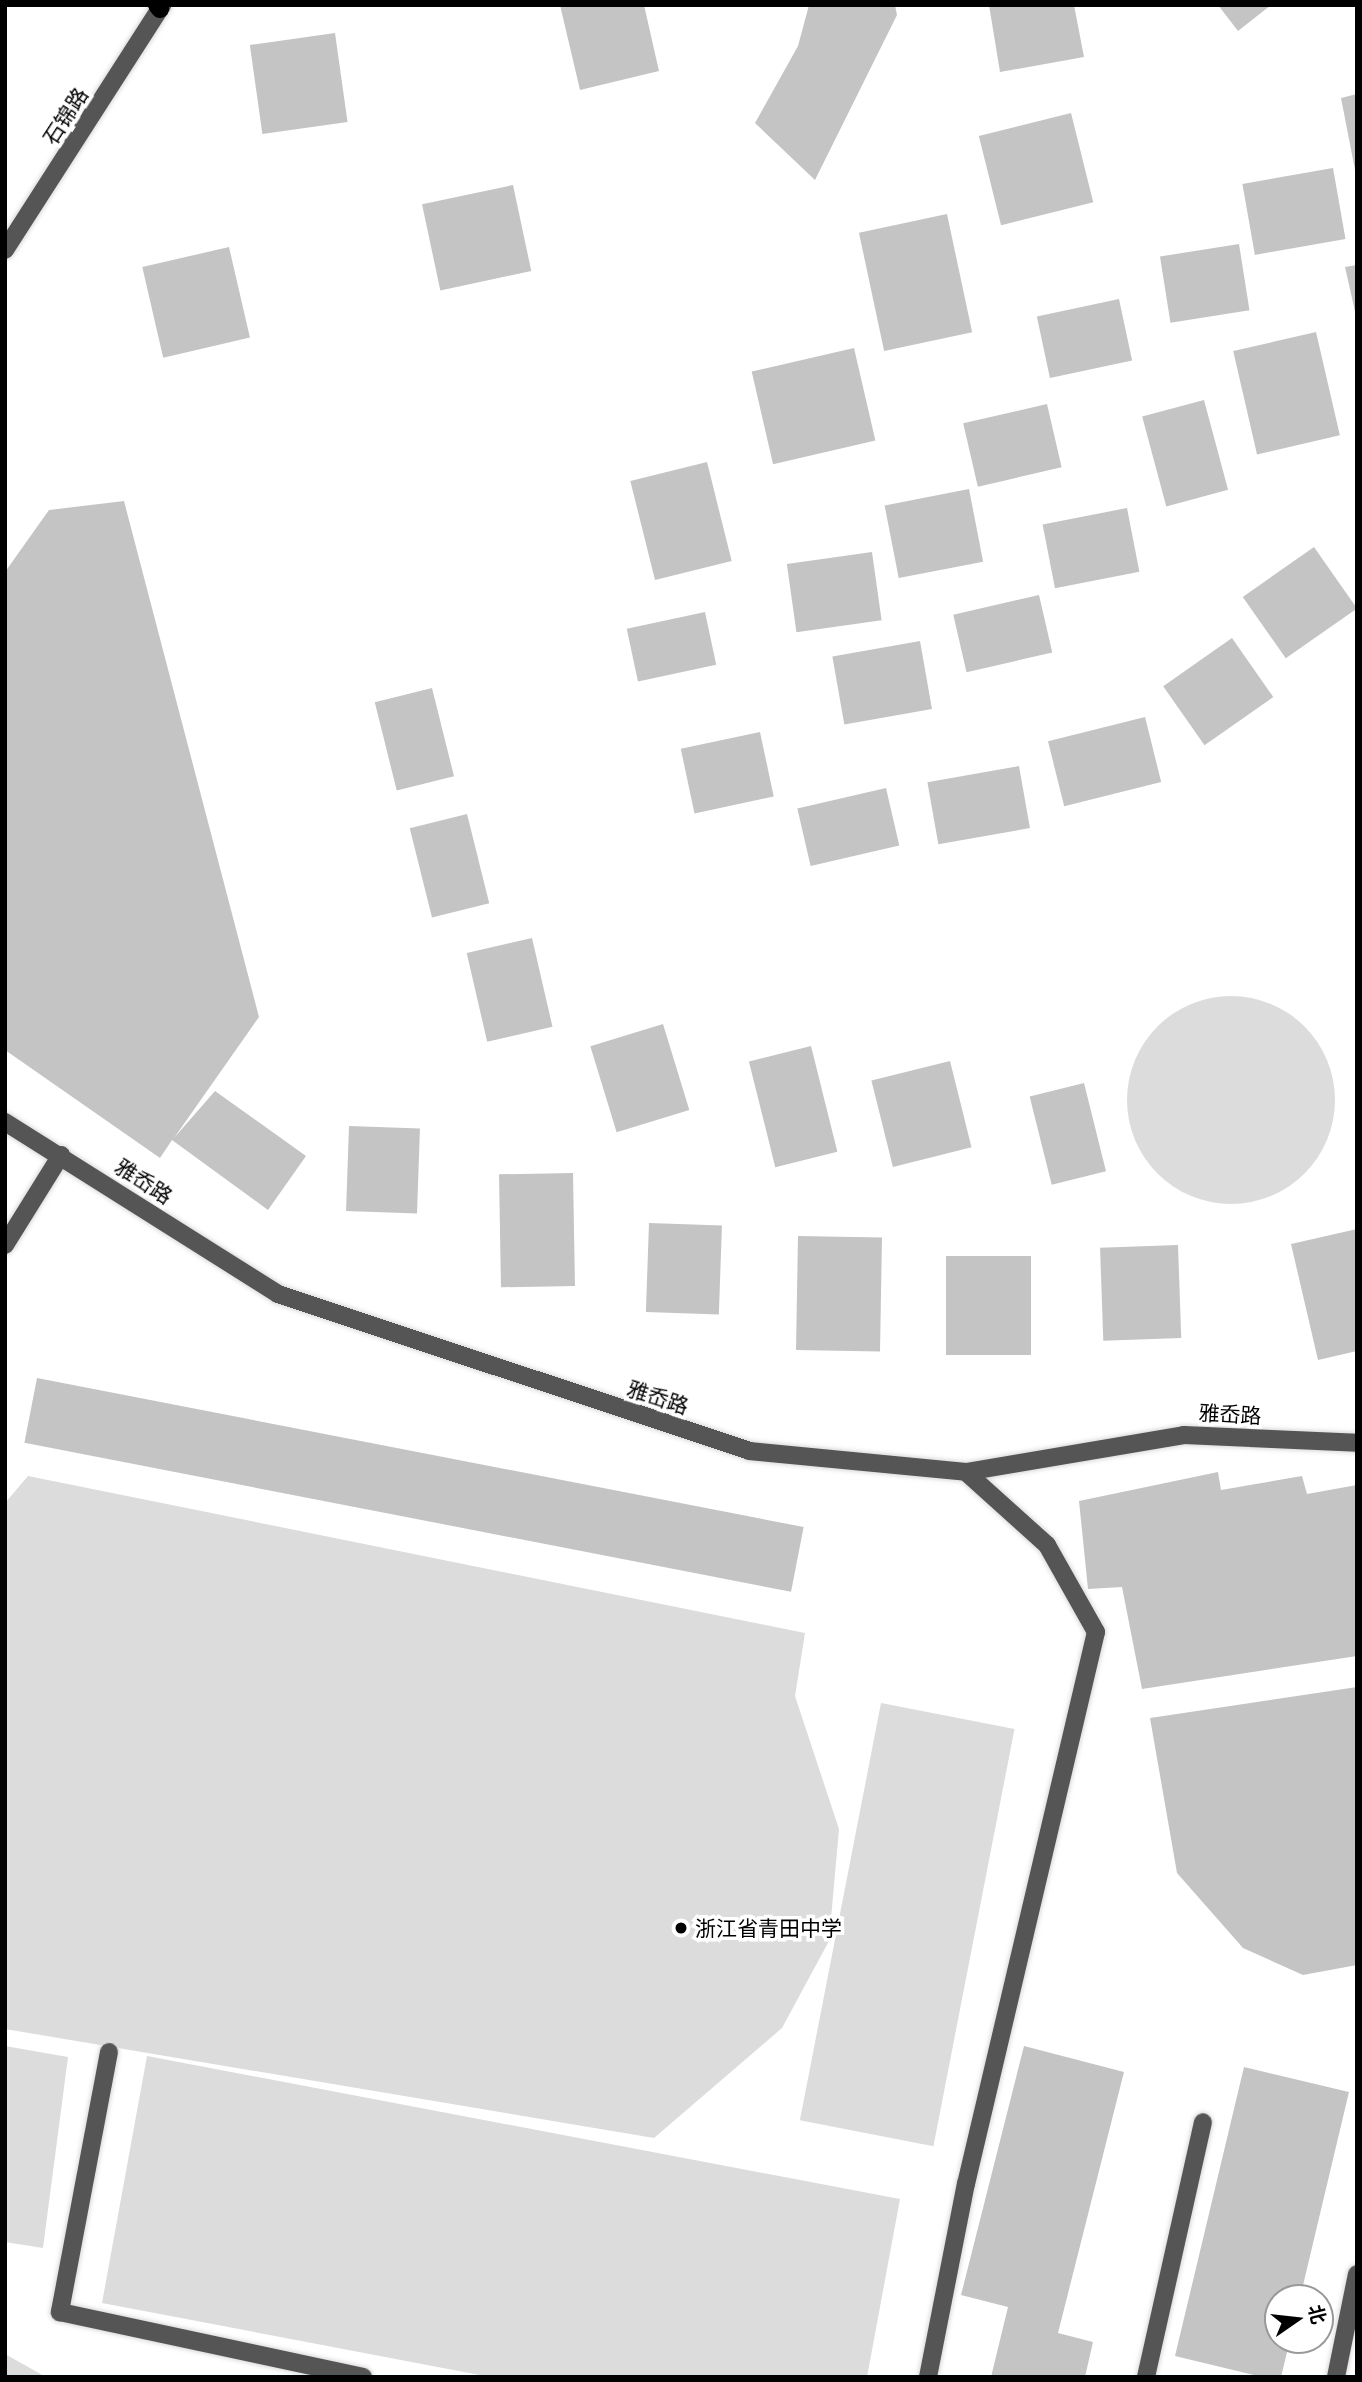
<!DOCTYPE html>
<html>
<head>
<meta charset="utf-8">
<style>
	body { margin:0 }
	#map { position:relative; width:1362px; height:2382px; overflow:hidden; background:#fff; font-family:"Asap Condensed","Noto Sans SC",sans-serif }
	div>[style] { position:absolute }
	.green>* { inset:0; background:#dcdcdc; transform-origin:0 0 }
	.round { border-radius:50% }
	.building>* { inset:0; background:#c4c4c4; transform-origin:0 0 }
	.roads { filter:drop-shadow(0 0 2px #dbdbdb) drop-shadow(0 0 2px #dbdbdb) }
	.minor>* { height:18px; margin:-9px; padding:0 9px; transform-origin:9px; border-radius:9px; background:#555 }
	.major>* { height:18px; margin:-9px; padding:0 9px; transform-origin:9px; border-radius:9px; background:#000 }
	.dots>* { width:19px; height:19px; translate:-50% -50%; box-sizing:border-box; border:4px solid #fff; border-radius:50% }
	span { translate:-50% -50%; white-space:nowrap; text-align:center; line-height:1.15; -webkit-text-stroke:7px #fff; paint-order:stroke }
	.street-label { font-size:21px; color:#000 }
	.poi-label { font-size:21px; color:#000 }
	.left { translate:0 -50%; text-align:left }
	.frame { position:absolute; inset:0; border:7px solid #000; pointer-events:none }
	.north { position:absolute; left:1264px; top:2284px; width:70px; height:70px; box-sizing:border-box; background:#fff; border:2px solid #999; border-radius:50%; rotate:76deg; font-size:19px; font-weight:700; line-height:28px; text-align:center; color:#000 }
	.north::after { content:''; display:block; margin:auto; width:24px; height:32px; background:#000; clip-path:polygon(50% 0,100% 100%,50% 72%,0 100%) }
</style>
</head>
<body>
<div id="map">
	<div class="green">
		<div class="round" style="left:1127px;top:996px;width:208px;height:208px"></div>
		<div style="clip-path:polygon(28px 1476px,805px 1633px,795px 1696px,839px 1829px,829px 1941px,782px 2028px,654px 2138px,5px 2029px,5px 1503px)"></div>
		<div style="left:881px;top:1703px;width:136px;height:425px;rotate:11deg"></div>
		<div style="clip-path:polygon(5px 2046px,68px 2057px,43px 2248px,5px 2242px)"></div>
		<div style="clip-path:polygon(147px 2056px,900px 2199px,867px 2377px,490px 2377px,102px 2303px)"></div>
		<div style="clip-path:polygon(5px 2354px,46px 2377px,5px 2377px)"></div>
	</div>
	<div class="building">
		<div style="clip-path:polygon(560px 5px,644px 5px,659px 71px,580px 90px)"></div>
		<div style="clip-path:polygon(809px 5px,895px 5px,897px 15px,815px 180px,755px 123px,798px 46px)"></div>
		<div style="clip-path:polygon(989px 5px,1074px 5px,1084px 57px,1000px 72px)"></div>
		<div style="clip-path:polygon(1218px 5px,1271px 5px,1238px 31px)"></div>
		<div style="left:335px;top:33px;width:90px;height:86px;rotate:82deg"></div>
		<div style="clip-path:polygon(1357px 94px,1357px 170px,1355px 170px,1341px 98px)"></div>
		<div style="left:1071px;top:113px;width:92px;height:95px;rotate:76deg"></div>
		<div style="left:1333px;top:168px;width:72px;height:92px;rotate:80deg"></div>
		<div style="left:513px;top:185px;width:88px;height:93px;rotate:78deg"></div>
		<div style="left:947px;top:214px;width:121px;height:90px;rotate:78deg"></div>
		<div style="left:1239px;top:244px;width:67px;height:80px;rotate:81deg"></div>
		<div style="left:229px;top:247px;width:93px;height:89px;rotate:77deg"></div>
		<div style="clip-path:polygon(1357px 265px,1357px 315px,1356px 316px,1345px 267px)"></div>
		<div style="left:1119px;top:299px;width:63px;height:84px;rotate:78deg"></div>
		<div style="left:1316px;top:332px;width:106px;height:85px;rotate:77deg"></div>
		<div style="left:854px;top:348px;width:95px;height:105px;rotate:77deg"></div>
		<div style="left:1204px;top:400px;width:93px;height:64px;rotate:75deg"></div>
		<div style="left:1047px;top:404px;width:65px;height:86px;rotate:77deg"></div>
		<div style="left:707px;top:462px;width:102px;height:79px;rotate:76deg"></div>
		<div style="left:969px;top:489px;width:74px;height:86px;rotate:79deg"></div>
		<div style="clip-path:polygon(124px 501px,259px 1017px,174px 1138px,215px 1091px,306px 1156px,268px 1210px,172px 1140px,160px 1158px,5px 1050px,5px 572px,49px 510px)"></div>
		<div style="left:1127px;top:508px;width:65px;height:86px;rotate:79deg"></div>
		<div style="left:1314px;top:547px;width:75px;height:87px;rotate:55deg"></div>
		<div style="left:872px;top:552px;width:69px;height:86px;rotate:82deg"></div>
		<div style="left:1039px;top:595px;width:59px;height:88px;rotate:77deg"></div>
		<div style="left:705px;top:612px;width:54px;height:80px;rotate:78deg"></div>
		<div style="left:1232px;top:638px;width:72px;height:84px;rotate:55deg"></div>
		<div style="left:920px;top:641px;width:69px;height:89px;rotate:80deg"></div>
		<div style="left:432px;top:688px;width:91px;height:59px;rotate:76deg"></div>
		<div style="left:1145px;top:717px;width:67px;height:100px;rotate:76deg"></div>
		<div style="left:760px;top:732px;width:66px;height:81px;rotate:78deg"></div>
		<div style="left:1019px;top:766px;width:63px;height:93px;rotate:80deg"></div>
		<div style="left:886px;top:788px;width:59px;height:91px;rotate:77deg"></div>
		<div style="left:467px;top:814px;width:92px;height:59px;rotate:76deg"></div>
		<div style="left:532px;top:938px;width:91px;height:67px;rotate:77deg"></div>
		<div style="left:663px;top:1024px;width:90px;height:76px;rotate:73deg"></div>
		<div style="left:811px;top:1046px;width:109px;height:64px;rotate:76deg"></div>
		<div style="left:950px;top:1061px;width:89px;height:81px;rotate:76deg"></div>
		<div style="left:1084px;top:1083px;width:91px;height:56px;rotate:76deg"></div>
		<div style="left:349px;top:1126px;width:71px;height:85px;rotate:2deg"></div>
		<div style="left:573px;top:1173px;width:113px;height:74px;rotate:89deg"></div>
		<div style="left:649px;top:1223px;width:73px;height:89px;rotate:2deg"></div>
		<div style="clip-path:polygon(1357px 1229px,1357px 1351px,1318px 1360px,1291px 1244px)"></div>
		<div style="left:798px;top:1236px;width:84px;height:114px;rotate:1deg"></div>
		<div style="left:1178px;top:1245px;width:93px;height:78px;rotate:88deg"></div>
		<div style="left:946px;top:1256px;width:85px;height:99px"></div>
		<div style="left:37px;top:1378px;width:781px;height:66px;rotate:11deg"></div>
		<div style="clip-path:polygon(1218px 1472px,1221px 1490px,1302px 1476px,1307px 1494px,1357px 1485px,1357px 1656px,1142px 1689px,1122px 1587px,1088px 1589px,1079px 1501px)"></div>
		<div style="clip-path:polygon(1357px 1687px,1357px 1965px,1303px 1975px,1243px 1948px,1177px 1873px,1150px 1718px)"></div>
		<div style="clip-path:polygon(1024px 2046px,1124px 2072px,1058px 2333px,1093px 2342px,1085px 2377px,991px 2377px,1008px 2307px,961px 2295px)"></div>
		<div style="clip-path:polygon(1244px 2067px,1349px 2092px,1300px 2298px,1278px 2298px,1278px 2340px,1290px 2340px,1281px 2377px,1262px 2377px,1175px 2356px)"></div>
	</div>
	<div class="roads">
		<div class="minor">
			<div style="left:5px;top:250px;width:291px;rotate:-57.3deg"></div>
			<div style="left:5px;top:1122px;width:323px;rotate:32.2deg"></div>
			<div style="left:278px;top:1294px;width:496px;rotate:18.4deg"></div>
			<div style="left:749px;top:1451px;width:218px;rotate:5.5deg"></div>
			<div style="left:966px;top:1472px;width:221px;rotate:-9.6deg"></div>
			<div style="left:1184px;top:1435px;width:173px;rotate:2.6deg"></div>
			<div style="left:5px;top:1245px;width:106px;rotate:-58.1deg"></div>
			<div style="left:109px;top:2052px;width:265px;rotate:100.7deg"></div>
			<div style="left:60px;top:2312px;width:310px;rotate:12.1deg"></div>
			<div style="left:928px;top:2377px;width:197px;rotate:-78.9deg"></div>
			<div style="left:966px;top:2184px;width:567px;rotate:-76.75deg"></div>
			<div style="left:1096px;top:1632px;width:100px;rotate:-119.4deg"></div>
			<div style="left:1047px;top:1545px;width:109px;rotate:-138deg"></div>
			<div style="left:1146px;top:2377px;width:261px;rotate:-77.4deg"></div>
			<div style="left:1336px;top:2377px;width:105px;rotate:-78.5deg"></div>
		</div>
		<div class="major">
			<div style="left:157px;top:5px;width:5px;rotate:53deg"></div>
		</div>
	</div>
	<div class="dots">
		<div style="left:681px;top:1928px;background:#000"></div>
	</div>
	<div class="street-label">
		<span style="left:65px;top:116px;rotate:-57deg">石锦路</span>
		<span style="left:144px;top:1181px;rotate:33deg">雅岙路</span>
		<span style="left:658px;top:1397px;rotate:18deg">雅岙路</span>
		<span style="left:1230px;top:1414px;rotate:3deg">雅岙路</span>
	</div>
	<div class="poi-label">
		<span class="left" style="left:695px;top:1928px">浙江省青田中学</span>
	</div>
	<div class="frame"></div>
	<div class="north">北</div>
</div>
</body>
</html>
